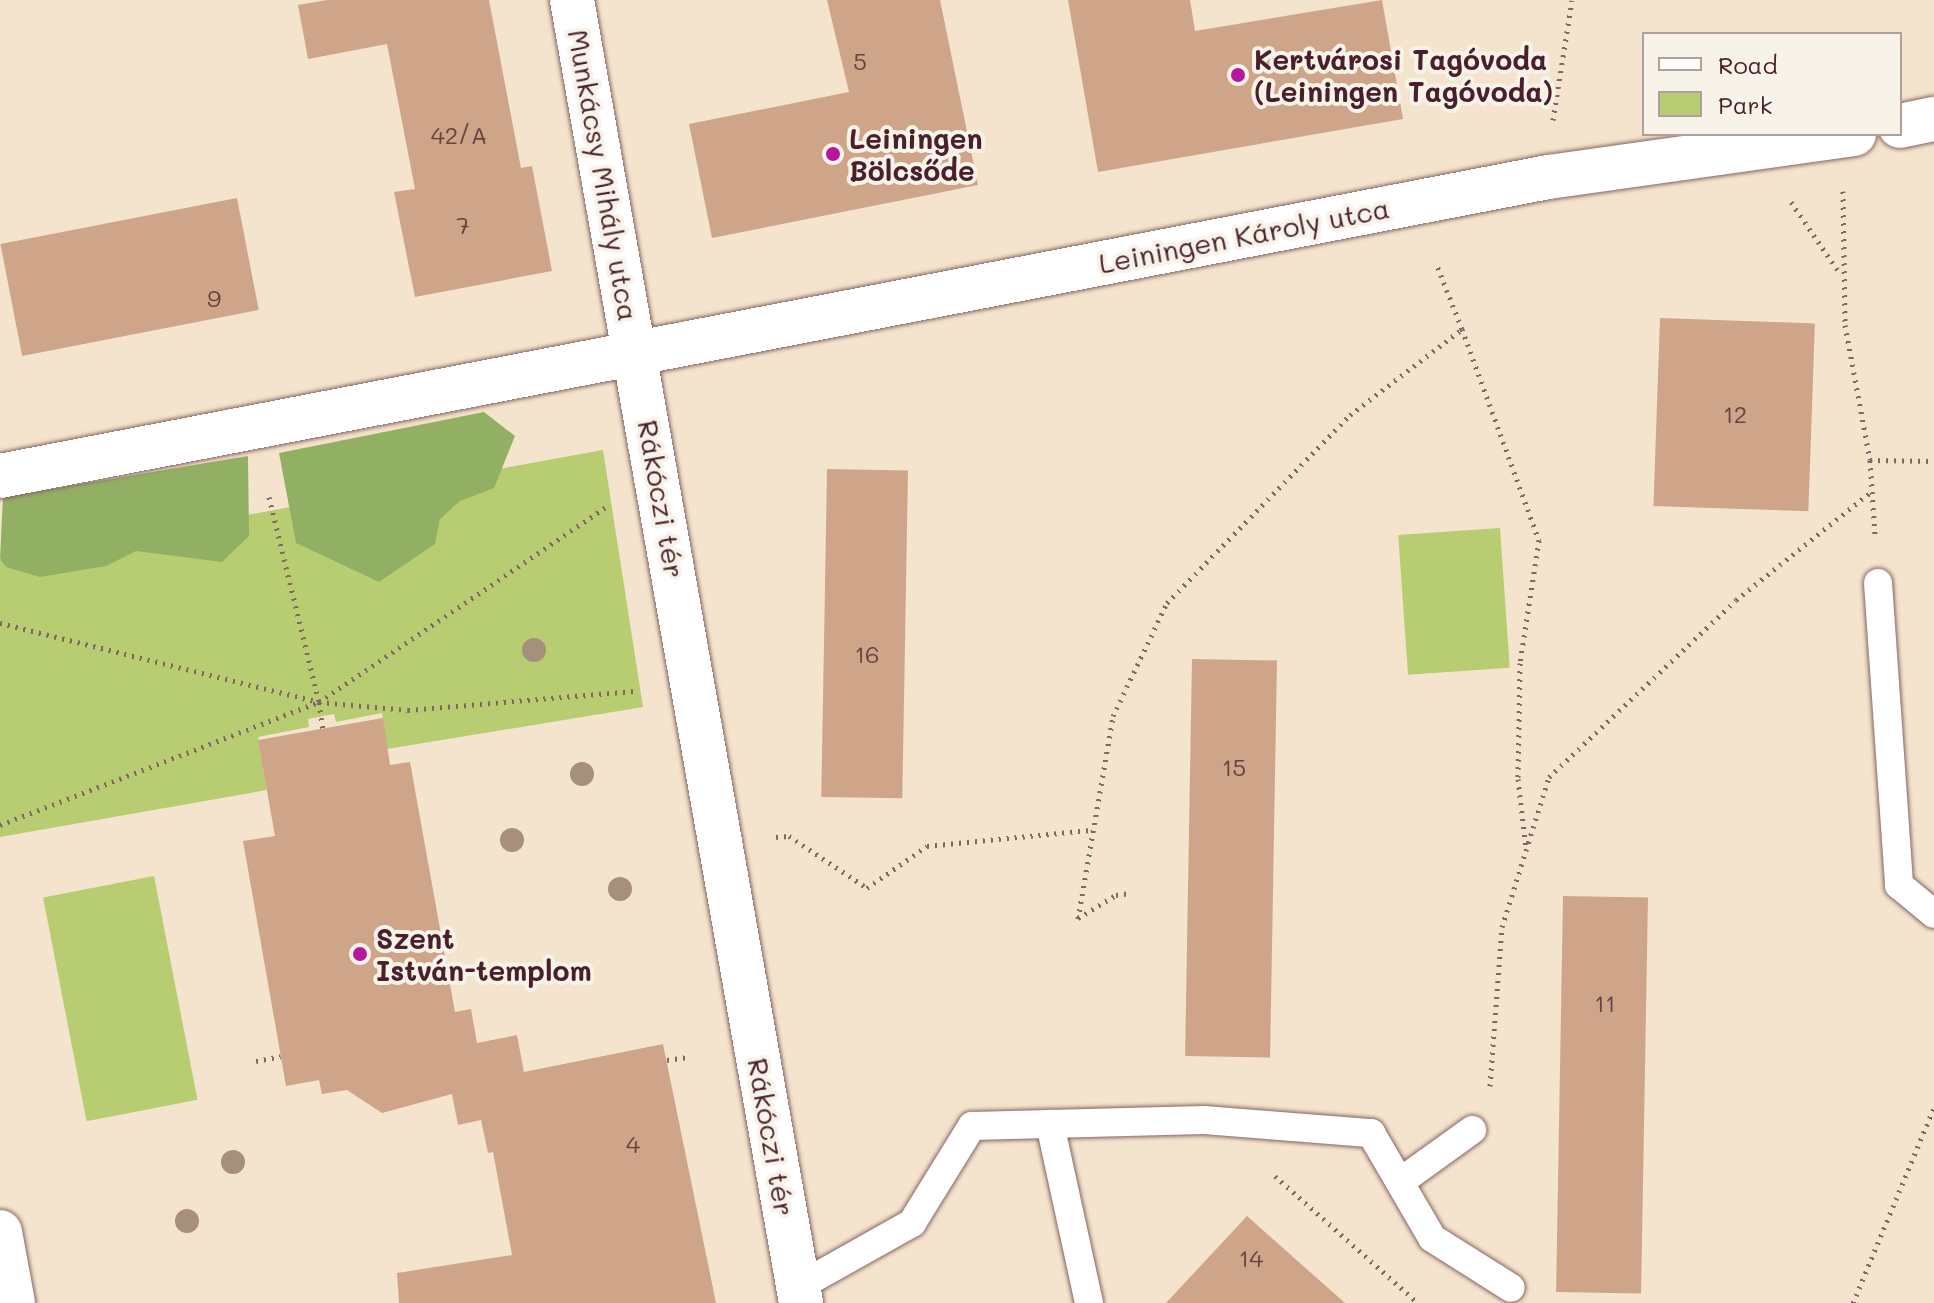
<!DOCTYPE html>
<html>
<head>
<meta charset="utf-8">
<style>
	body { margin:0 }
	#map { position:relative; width:1934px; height:1303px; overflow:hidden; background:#f5e4cd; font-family:Mali,sans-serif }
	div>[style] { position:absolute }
	.green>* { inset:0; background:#b8cd71; transform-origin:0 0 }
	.forest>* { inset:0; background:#92b063 }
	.building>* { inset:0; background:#cea589; transform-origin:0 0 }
	.path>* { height:5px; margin-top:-2.5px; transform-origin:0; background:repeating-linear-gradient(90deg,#866464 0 2px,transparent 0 8px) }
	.roads { filter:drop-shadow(0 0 2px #866464) drop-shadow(0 0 2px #866464) }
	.service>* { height:28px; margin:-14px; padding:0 14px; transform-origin:14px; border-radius:14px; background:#fff }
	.minor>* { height:44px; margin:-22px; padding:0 22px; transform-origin:22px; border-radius:22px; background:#fff }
	.tertiary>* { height:44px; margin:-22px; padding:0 22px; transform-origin:22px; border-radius:22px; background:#fff }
	.trees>* { width:24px; height:24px; margin:-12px; border-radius:50%; background:#a68f7d }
	.dots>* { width:22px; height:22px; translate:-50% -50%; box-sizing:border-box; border:4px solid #f7f3e8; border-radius:50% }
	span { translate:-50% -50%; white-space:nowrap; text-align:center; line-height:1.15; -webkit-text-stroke:8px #f7f3e8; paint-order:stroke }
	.number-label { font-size:24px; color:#6b4042 }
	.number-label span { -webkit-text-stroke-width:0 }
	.poi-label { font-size:28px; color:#4a1f2b; font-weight:700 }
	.left { translate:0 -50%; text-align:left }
	.street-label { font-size:28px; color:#4a1f2b }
	.legend { position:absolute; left:1642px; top:32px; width:260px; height:104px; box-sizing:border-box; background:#f7f3e8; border:2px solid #b29e9c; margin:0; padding:10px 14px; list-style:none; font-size:24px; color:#4a1f2b }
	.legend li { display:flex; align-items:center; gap:16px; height:40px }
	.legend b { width:40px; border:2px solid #b29e9c }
</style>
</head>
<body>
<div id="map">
	<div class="green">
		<div style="clip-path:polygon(603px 450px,643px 707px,387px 749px,382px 713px,336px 722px,334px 714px,308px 719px,309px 727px,258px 737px,267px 790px,0 837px,0 560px)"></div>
		<div style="left:1500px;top:528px;width:140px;height:102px;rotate:86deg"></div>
		<div style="left:154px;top:876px;width:228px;height:113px;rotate:79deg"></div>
	</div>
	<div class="forest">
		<div style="clip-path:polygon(484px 412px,515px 436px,494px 488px,460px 501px,440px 519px,435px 544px,379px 582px,296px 543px,279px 453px)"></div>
		<div style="clip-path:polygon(248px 456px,249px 536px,222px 562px,136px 551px,106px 566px,40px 577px,6px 567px,0 559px,3px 497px)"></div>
	</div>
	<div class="building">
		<div style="clip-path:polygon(327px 0,489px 0,521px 168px,532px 166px,552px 271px,415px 297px,394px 192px,415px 189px,387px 44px,308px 59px,298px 5px)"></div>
		<div style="clip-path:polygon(827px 0,940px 0,978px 185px,712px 238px,689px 124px,849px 92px)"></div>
		<div style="clip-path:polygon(1068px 0,1190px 0,1195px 31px,1382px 0,1403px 119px,1098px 172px)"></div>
		<div style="left:237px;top:198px;width:114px;height:241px;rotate:79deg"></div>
		<div style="left:1660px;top:318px;width:155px;height:188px;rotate:2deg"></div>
		<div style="left:827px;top:469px;width:81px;height:328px;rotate:1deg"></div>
		<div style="left:1192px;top:659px;width:85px;height:397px;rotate:1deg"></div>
		<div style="clip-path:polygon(383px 718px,390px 765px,410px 762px,455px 1012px,471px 1009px,477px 1043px,517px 1035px,524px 1072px,663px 1044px,716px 1303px,399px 1303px,397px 1273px,512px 1255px,493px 1152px,488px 1153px,481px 1120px,458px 1125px,452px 1094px,382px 1113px,347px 1090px,322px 1094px,319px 1080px,286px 1086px,243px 841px,275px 836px,258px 740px)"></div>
		<div style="left:1563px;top:896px;width:85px;height:396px;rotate:1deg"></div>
		<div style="clip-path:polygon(1247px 1216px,1345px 1303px,1166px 1303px)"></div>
	</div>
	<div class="path">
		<div style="left:1553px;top:120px;width:121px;rotate:-81deg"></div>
		<div style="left:1843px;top:191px;width:134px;rotate:89.1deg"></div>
		<div style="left:1845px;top:325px;width:137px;rotate:79.5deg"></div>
		<div style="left:1870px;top:460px;width:75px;rotate:86.2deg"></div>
		<div style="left:1791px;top:202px;width:88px;rotate:55.6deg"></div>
		<div style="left:1462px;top:329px;width:225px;rotate:70deg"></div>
		<div style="left:1539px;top:540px;width:124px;rotate:98.8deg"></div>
		<div style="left:1520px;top:663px;width:116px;rotate:91deg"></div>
		<div style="left:1518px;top:779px;width:69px;rotate:83.4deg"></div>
		<div style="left:1870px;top:460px;width:64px;rotate:0.9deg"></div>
		<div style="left:269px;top:497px;width:211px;rotate:76.3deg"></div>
		<div style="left:319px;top:702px;width:89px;rotate:5.1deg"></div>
		<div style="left:408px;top:710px;width:228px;rotate:-4.8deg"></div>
		<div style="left:0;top:623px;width:329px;rotate:13.9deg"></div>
		<div style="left:319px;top:702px;width:347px;rotate:-34.2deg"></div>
		<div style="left:0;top:825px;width:342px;rotate:-21.1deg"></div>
		<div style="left:319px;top:702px;width:27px;rotate:82deg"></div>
		<div style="left:776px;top:837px;width:13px;rotate:-4deg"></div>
		<div style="left:789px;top:836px;width:94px;rotate:33.7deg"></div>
		<div style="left:867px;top:888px;width:73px;rotate:-35deg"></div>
		<div style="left:927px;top:846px;width:164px;rotate:-5.6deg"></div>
		<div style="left:1078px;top:918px;width:44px;rotate:-31.2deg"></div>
		<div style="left:1116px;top:895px;width:15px;rotate:-8deg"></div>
		<div style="left:1078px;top:919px;width:206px;rotate:-80.2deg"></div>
		<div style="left:1113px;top:716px;width:125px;rotate:-64.5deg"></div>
		<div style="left:1167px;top:603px;width:262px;rotate:-45.8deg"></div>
		<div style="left:1350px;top:415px;width:141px;rotate:-37.5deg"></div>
		<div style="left:1462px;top:329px;width:71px;rotate:-111.5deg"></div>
		<div style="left:667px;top:1060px;width:21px;rotate:-8deg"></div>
		<div style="left:256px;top:1061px;width:25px;rotate:-11deg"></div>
		<div style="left:1490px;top:1086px;width:159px;rotate:-85.7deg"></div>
		<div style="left:1502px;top:927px;width:157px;rotate:-72.6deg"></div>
		<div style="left:1549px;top:777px;width:257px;rotate:-43.4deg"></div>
		<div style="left:1736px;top:600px;width:174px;rotate:-38.7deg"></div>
		<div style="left:1275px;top:1176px;width:191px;rotate:41.6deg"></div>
		<div style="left:1853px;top:1303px;width:212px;rotate:-67.5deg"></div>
	</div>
	<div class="roads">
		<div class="service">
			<div style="left:1878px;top:583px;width:303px;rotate:86deg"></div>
			<div style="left:1899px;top:885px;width:45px;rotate:39.6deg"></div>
			<div style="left:1050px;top:1124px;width:183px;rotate:77.7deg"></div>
			<div style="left:1400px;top:1182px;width:89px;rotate:-35.8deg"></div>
			<div style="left:798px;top:1287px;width:131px;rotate:-29.3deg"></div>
			<div style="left:912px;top:1223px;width:114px;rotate:-58.3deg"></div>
			<div style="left:972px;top:1126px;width:232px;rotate:-1.5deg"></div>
			<div style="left:1204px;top:1120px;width:168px;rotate:4.5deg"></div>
			<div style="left:1371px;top:1133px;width:121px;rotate:59.8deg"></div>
			<div style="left:1432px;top:1238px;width:93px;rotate:32.3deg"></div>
		</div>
		<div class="minor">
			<div style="left:572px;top:0;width:1323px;rotate:80.03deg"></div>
			<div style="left:0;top:1232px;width:72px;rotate:79.6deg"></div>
		</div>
		<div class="tertiary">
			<div style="left:1900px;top:126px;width:35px;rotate:-12deg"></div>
			<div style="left:0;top:476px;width:1578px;rotate:-10.93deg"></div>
			<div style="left:1549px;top:177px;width:308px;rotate:-8deg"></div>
		</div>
	</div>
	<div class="trees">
		<div style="left:534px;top:650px"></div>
		<div style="left:582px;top:774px"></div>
		<div style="left:512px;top:840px"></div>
		<div style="left:620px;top:889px"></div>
		<div style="left:233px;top:1162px"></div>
		<div style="left:187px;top:1221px"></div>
	</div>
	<div class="dots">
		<div style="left:1238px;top:75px;background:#b5179e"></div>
		<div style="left:833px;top:154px;background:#b5179e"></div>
		<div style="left:360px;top:954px;background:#b5179e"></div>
	</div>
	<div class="number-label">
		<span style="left:860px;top:61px">5</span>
		<span style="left:459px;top:135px">42/A</span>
		<span style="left:463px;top:225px">7</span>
		<span style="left:214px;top:298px">9</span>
		<span style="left:1735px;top:414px">12</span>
		<span style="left:867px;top:654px">16</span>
		<span style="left:1234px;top:767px">15</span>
		<span style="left:1605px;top:1003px">11</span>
		<span style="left:633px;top:1144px">4</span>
		<span style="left:1251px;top:1258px">14</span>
	</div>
	<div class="poi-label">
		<span class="left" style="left:1254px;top:75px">Kertvárosi Tagóvoda<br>(Leiningen Tagóvoda)</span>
		<span class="left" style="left:849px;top:154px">Leiningen<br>Bölcsőde</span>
		<span class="left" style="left:376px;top:954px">Szent<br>István-templom</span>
	</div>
	<div class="street-label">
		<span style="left:604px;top:175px;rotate:80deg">Munkácsy Mihály utca</span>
		<span style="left:1244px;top:235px;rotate:-11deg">Leiningen Károly utca</span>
		<span style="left:662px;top:499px;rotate:80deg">Rákóczi tér</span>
		<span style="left:772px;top:1137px;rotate:80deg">Rákóczi tér</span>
	</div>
	<ul class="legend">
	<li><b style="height:10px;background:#fff"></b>Road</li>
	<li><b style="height:22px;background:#b8cd71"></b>Park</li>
	</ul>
</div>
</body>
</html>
